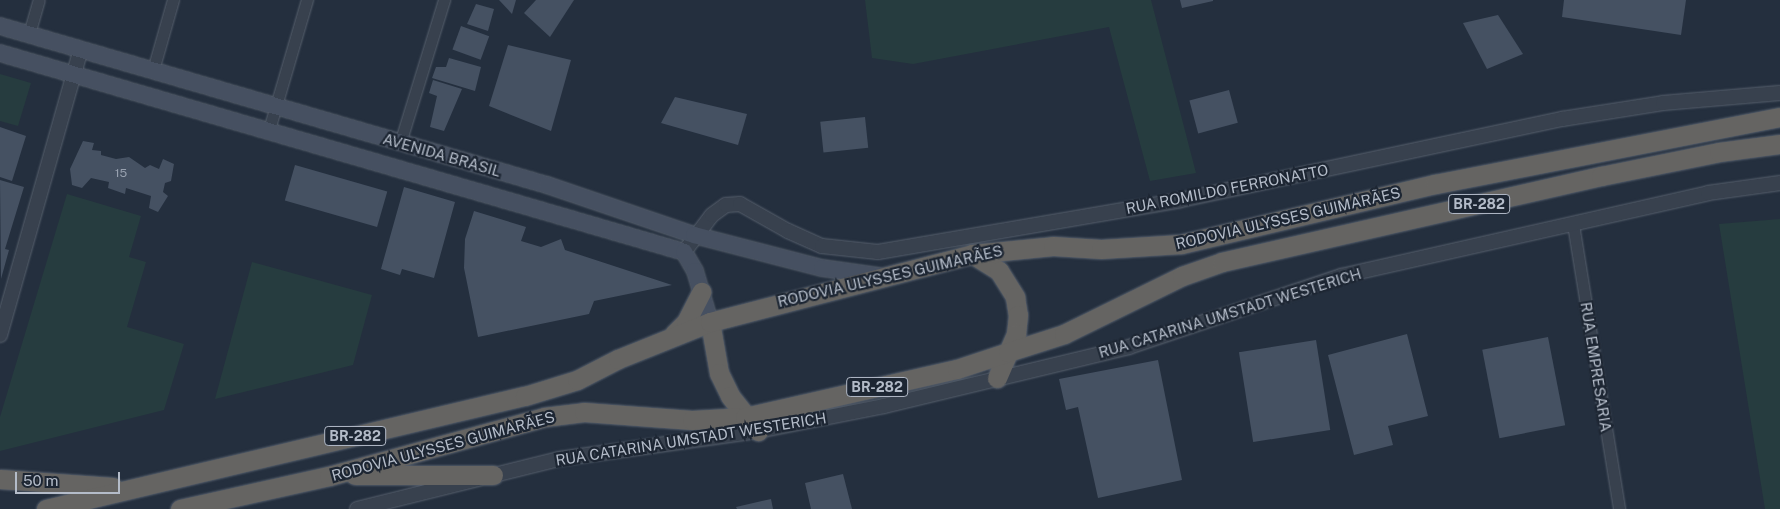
<!DOCTYPE html>
<html>
<head>
<meta charset="utf-8">
<style>
	body { margin:0 }
	#map { position:relative; width:1780px; height:509px; overflow:hidden; background:#242f3e; font-family:"Public Sans",sans-serif }
	div>[style] { position:absolute }
	.green>* { inset:0; background:#263c3f }
	.building>* { inset:0; background:#455162; transform-origin:0 0 }
	.roads { filter:drop-shadow(0 0 1px #565f6c) drop-shadow(0 0 1px #565f6c) }
	.minor>* { height:11px; margin:-5.5px; padding:0 5.5px; transform-origin:5.5px; border-radius:5.5px; background:#38414e }
	.tertiary>* { height:14px; margin:-7px; padding:0 7px; transform-origin:7px; border-radius:7px; background:#38414e }
	.secondary>* { height:16px; margin:-8px; padding:0 8px; transform-origin:8px; border-radius:8px; background:#465061 }
	.trunk>* { height:19px; margin:-9.5px; padding:0 9.5px; transform-origin:9.5px; border-radius:9.5px; background:#656462 }
	span { translate:-50% -50%; white-space:nowrap; text-align:center; line-height:1.15; -webkit-text-stroke:4.5px #1d2633; paint-order:stroke }
	.number-label { font-size:12px; color:#98a1af }
	.number-label span { -webkit-text-stroke-width:0 }
	.shield-label span { padding:1px 4px; background:#1d2633; border:1px solid; border-radius:4px; -webkit-text-stroke-width:0 }
	.shield-label { font-size:14px; color:#b4bcc9; font-weight:700 }
	.street-label { font-size:15px; color:#b4bcc9 }
	.scale { position:absolute; left:15px; top:472px; width:105px; height:22px; box-sizing:border-box; border:2px solid #b4bcc9; border-top:0; padding-left:6px; font-size:15px; line-height:18px; white-space:nowrap; color:#b4bcc9; -webkit-text-stroke:4px #1d2633; paint-order:stroke }
</style>
</head>
<body>
<div id="map">
	<div class="green">
		<div style="clip-path:polygon(865px 0,1151px 0,1196px 173px,1150px 181px,1109px 27px,913px 64px,872px 58px)"></div>
		<div style="clip-path:polygon(0 74px,31px 83px,18px 126px,0 121px)"></div>
		<div style="clip-path:polygon(67px 194px,141px 216px,129px 257px,146px 262px,127px 327px,184px 344px,164px 410px,0 451px,0 417px)"></div>
		<div style="clip-path:polygon(1780px 219px,1780px 509px,1765px 509px,1719px 224px)"></div>
		<div style="clip-path:polygon(252px 262px,372px 295px,353px 365px,215px 399px)"></div>
	</div>
	<div class="building">
		<div style="clip-path:polygon(499px 0,516px 0,512px 14px)"></div>
		<div style="clip-path:polygon(536px 0,574px 0,550px 37px,524px 13px)"></div>
		<div style="clip-path:polygon(1180px 0,1213px 0,1213px 1px,1182px 8px)"></div>
		<div style="clip-path:polygon(1564px 0,1686px 0,1681px 35px,1562px 17px)"></div>
		<div style="clip-path:polygon(476px 4px,494px 9px,488px 31px,467px 24px)"></div>
		<div style="clip-path:polygon(1498px 15px,1523px 54px,1487px 69px,1463px 23px)"></div>
		<div style="left:461px;top:26px;width:30px;height:25px;rotate:20deg"></div>
		<div style="clip-path:polygon(508px 45px,571px 60px,551px 131px,489px 106px)"></div>
		<div style="clip-path:polygon(449px 58px,481px 67px,475px 91px,432px 78px,436px 67px,446px 67px)"></div>
		<div style="clip-path:polygon(433px 80px,462px 89px,444px 131px,430px 127px,437px 96px,429px 93px)"></div>
		<div style="left:1229px;top:90px;width:34px;height:41px;rotate:75deg"></div>
		<div style="clip-path:polygon(675px 97px,747px 114px,738px 145px,661px 123px)"></div>
		<div style="left:865px;top:117px;width:31px;height:45px;rotate:84deg"></div>
		<div style="clip-path:polygon(0 127px,26px 136px,12px 181px,0 177px)"></div>
		<div style="clip-path:polygon(83px 141px,94px 143px,92px 150px,101px 151px,101px 155px,116px 159px,129px 157px,145px 168px,150px 165px,159px 169px,163px 159px,174px 164px,171px 181px,165px 183px,163px 192px,168px 196px,158px 212px,149px 208px,151px 196px,126px 188px,125px 194px,108px 188px,109px 182px,91px 178px,82px 188px,72px 185px,70px 169px)"></div>
		<div style="left:295px;top:165px;width:96px;height:37px;rotate:16deg"></div>
		<div style="clip-path:polygon(0 180px,24px 187px,5px 249px,9px 250px,1px 279px)"></div>
		<div style="clip-path:polygon(404px 187px,455px 202px,434px 278px,402px 269px,400px 275px,381px 269px)"></div>
		<div style="clip-path:polygon(474px 211px,526px 227px,521px 241px,541px 247px,561px 239px,565px 250px,672px 285px,594px 301px,589px 314px,478px 337px,464px 268px,465px 239px)"></div>
		<div style="clip-path:polygon(1407px 334px,1428px 416px,1388px 426px,1393px 445px,1354px 455px,1328px 355px)"></div>
		<div style="left:1548px;top:337px;width:90px;height:67px;rotate:79deg"></div>
		<div style="left:1316px;top:340px;width:91px;height:78px;rotate:81deg"></div>
		<div style="clip-path:polygon(1158px 360px,1182px 480px,1098px 498px,1078px 407px,1066px 410px,1059px 379px)"></div>
		<div style="clip-path:polygon(843px 474px,852px 509px,811px 509px,805px 483px)"></div>
		<div style="clip-path:polygon(771px 499px,773px 509px,737px 509px,736px 507px)"></div>
	</div>
	<div class="roads">
		<div class="minor">
			<div style="left:29px;top:34px;width:35px;rotate:-74deg"></div>
			<div style="left:153px;top:70px;width:73px;rotate:-74.1deg"></div>
			<div style="left:268px;top:133px;width:139px;rotate:-73.7deg"></div>
			<div style="left:400px;top:143px;width:150px;rotate:-72.9deg"></div>
			<div style="left:1573px;top:224px;width:289px;rotate:80.8deg"></div>
		</div>
		<div class="tertiary">
			<div style="left:684px;top:252px;width:46px;rotate:-52.9deg"></div>
			<div style="left:712px;top:215px;width:17px;rotate:-36deg"></div>
			<div style="left:726px;top:205px;width:14px;rotate:-4deg"></div>
			<div style="left:740px;top:204px;width:55px;rotate:29.4deg"></div>
			<div style="left:788px;top:231px;width:37px;rotate:24deg"></div>
			<div style="left:822px;top:246px;width:56px;rotate:6.1deg"></div>
			<div style="left:878px;top:252px;width:307px;rotate:-9.7deg"></div>
			<div style="left:1181px;top:200px;width:390px;rotate:-12deg"></div>
			<div style="left:1562px;top:119px;width:102px;rotate:-9deg"></div>
			<div style="left:1663px;top:103px;width:117px;rotate:-4.9deg"></div>
			<div style="left:0;top:335px;width:297px;rotate:-74.2deg"></div>
			<div style="left:357px;top:509px;width:208px;rotate:-13.9deg"></div>
			<div style="left:559px;top:459px;width:201px;rotate:-8deg"></div>
			<div style="left:758px;top:431px;width:128px;rotate:-11.2deg"></div>
			<div style="left:884px;top:406px;width:252px;rotate:-13.5deg"></div>
			<div style="left:1129px;top:347px;width:224px;rotate:-18.5deg"></div>
			<div style="left:1341px;top:276px;width:376px;rotate:-12.7deg"></div>
			<div style="left:1708px;top:193px;width:73px;rotate:-7.9deg"></div>
		</div>
		<div class="secondary">
			<div style="left:0;top:26px;width:570px;rotate:16.21deg"></div>
			<div style="left:547px;top:185px;width:155px;rotate:18.8deg"></div>
			<div style="left:694px;top:235px;width:132px;rotate:14.5deg"></div>
			<div style="left:822px;top:268px;width:59px;rotate:7.9deg"></div>
			<div style="left:0;top:53px;width:712px;rotate:16.22deg"></div>
			<div style="left:684px;top:252px;width:22px;rotate:60deg"></div>
			<div style="left:695px;top:271px;width:53px;rotate:73.6deg"></div>
		</div>
		<div class="trunk">
			<div style="left:972px;top:254px;width:32px;rotate:32deg"></div>
			<div style="left:999px;top:271px;width:31px;rotate:58deg"></div>
			<div style="left:1015px;top:297px;width:18px;rotate:81deg"></div>
			<div style="left:1018px;top:315px;width:19px;rotate:96deg"></div>
			<div style="left:1016px;top:334px;width:48px;rotate:113.4deg"></div>
			<div style="left:710px;top:322px;width:52px;rotate:80deg"></div>
			<div style="left:719px;top:373px;width:25px;rotate:64deg"></div>
			<div style="left:730px;top:396px;width:45px;rotate:51.3deg"></div>
			<div style="left:674px;top:334px;width:17px;rotate:-45deg"></div>
			<div style="left:686px;top:322px;width:34px;rotate:-63deg"></div>
			<div style="left:355px;top:475px;width:138px"></div>
			<div style="left:0;top:479px;width:113px;rotate:4deg"></div>
			<div style="left:46px;top:509px;width:492px;rotate:-13.3deg"></div>
			<div style="left:525px;top:396px;width:54px;rotate:-17.1deg"></div>
			<div style="left:577px;top:380px;width:46px;rotate:-27.1deg"></div>
			<div style="left:618px;top:359px;width:99px;rotate:-21.9deg"></div>
			<div style="left:710px;top:322px;width:271px;rotate:-14.5deg"></div>
			<div style="left:972px;top:254px;width:81px;rotate:-5.6deg"></div>
			<div style="left:1053px;top:246px;width:48px;rotate:3.6deg"></div>
			<div style="left:1101px;top:249px;width:80px;rotate:-3.6deg"></div>
			<div style="left:1181px;top:244px;width:261px;rotate:-13.3deg"></div>
			<div style="left:1435px;top:184px;width:351px;rotate:-11deg"></div>
			<div style="left:180px;top:509px;width:153px;rotate:-12.5deg"></div>
			<div style="left:329px;top:476px;width:223px;rotate:-15.3deg"></div>
			<div style="left:544px;top:417px;width:40px;rotate:-7.1deg"></div>
			<div style="left:584px;top:412px;width:108px;rotate:4.2deg"></div>
			<div style="left:692px;top:420px;width:53px;rotate:-3.2deg"></div>
			<div style="left:745px;top:417px;width:217px;rotate:-12.8deg"></div>
			<div style="left:957px;top:369px;width:54px;rotate:-18.4deg"></div>
			<div style="left:1008px;top:352px;width:59px;rotate:-17.8deg"></div>
			<div style="left:1064px;top:334px;width:131px;rotate:-26.2deg"></div>
			<div style="left:1182px;top:276px;width:42px;rotate:-19.3deg"></div>
			<div style="left:1222px;top:262px;width:389px;rotate:-12.8deg"></div>
			<div style="left:1601px;top:176px;width:120px;rotate:-11.5deg"></div>
			<div style="left:1719px;top:152px;width:62px;rotate:-7.5deg"></div>
		</div>
	</div>
	<div class="number-label">
		<span style="left:121px;top:174px">15</span>
	</div>
	<div class="shield-label">
		<span style="left:1479px;top:204px">BR-282</span>
		<span style="left:877px;top:387px">BR-282</span>
		<span style="left:355px;top:436px">BR-282</span>
	</div>
	<div class="street-label">
		<span style="left:442px;top:155px;rotate:16deg">AVENIDA BRASIL</span>
		<span style="left:1227px;top:189px;rotate:-11deg">RUA ROMILDO FERRONATTO</span>
		<span style="left:1288px;top:218px;rotate:-13deg">RODOVIA ULYSSES GUIMARÃES</span>
		<span style="left:890px;top:276px;rotate:-13deg">RODOVIA ULYSSES GUIMARÃES</span>
		<span style="left:1230px;top:313px;rotate:-17deg">RUA CATARINA UMSTADT WESTERICH</span>
		<span style="left:1596px;top:367px;rotate:81deg">RUA EMPRESARIA</span>
		<span style="left:691px;top:439px;rotate:-9deg">RUA CATARINA UMSTADT WESTERICH</span>
		<span style="left:443px;top:446px;rotate:-15deg">RODOVIA ULYSSES GUIMARÃES</span>
	</div>
	<div class="scale">50 m</div>
</div>
</body>
</html>
